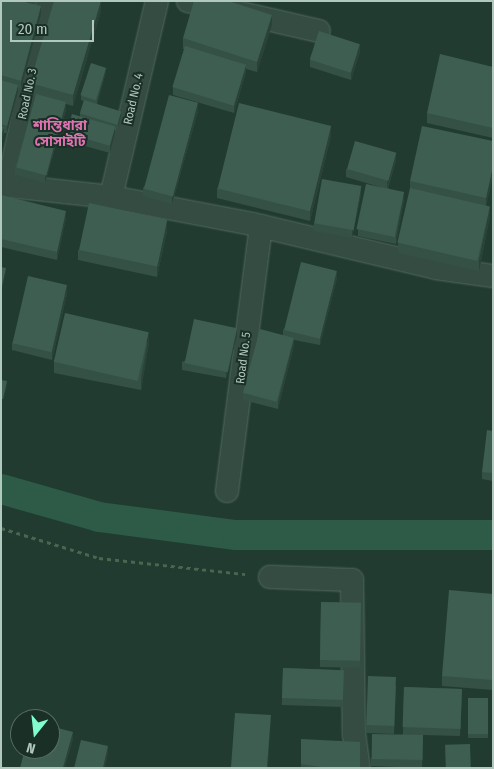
<!DOCTYPE html>
<html>
<head>
<meta charset="utf-8">
<style>
	body { margin:0 }
	#map { position:relative; width:494px; height:769px; overflow:hidden; background:#213b30; font-family:"Fira Sans Condensed","Noto Sans Bengali",sans-serif }
	div>[style] { position:absolute }
	.canal>* { height:30px; margin:-15px; padding:0 15px; transform-origin:15px; border-radius:15px; background:#2d5b47 }
	.path>* { height:3px; margin-top:-1.5px; transform-origin:0; background:repeating-linear-gradient(90deg,#4b654f 0 4px,transparent 0 8px) }
	.roads { filter:drop-shadow(0 0 1px #536960) drop-shadow(0 0 1px #536960) }
	.minor>* { height:22px; margin:-11px; padding:0 11px; transform-origin:11px; border-radius:11px; background:#354c42 }
	.wall>* { inset:0; background:#355146; transform-origin:0 0 }
	.shaded-wall>* { inset:0; background:#2b4239 }
	.building>* { inset:0; background:#3e5e51; transform-origin:0 0 }
	span { translate:-50% -50%; white-space:nowrap; text-align:center; line-height:1.15; -webkit-text-stroke:4px #1a3027; paint-order:stroke }
	.street-label { font-size:12px; color:#b0c8be }
	.neighbourhood-label { font-size:14px; color:#df72b0; font-weight:700 }
	.frame { position:absolute; inset:0; border:2px solid #b0c8be; pointer-events:none }
	.north { position:absolute; left:10px; top:709px; width:50px; height:50px; box-sizing:border-box; background:#1a3027; border:1px solid #566d63; border-radius:50%; rotate:196deg; font-size:14px; font-weight:700; line-height:20px; text-align:center; color:#b0c8be }
	.north::after { content:''; display:block; margin:auto; width:18px; height:22px; background:#7ffdcc; clip-path:polygon(50% 0,100% 100%,50% 72%,0 100%) }
	.scale { position:absolute; left:10px; top:20px; width:84px; height:22px; box-sizing:border-box; border:2px solid #b0c8be; border-top:0; padding-left:6px; font-size:15px; line-height:18px; white-space:nowrap; color:#b0c8be; -webkit-text-stroke:4px #1a3027; paint-order:stroke }
</style>
</head>
<body>
<div id="map">
	<div class="canal">
		<div style="left:1px;top:489px;width:102px;rotate:15.9deg"></div>
		<div style="left:99px;top:517px;width:138px;rotate:7.5deg"></div>
		<div style="left:236px;top:535px;width:257px"></div>
	</div>
	<div class="path">
		<div style="left:1px;top:528px;width:102px;rotate:17deg"></div>
		<div style="left:99px;top:558px;width:147px;rotate:6.3deg"></div>
	</div>
	<div class="roads">
		<div class="minor">
			<div style="left:188px;top:1px;width:134px;rotate:12.9deg"></div>
			<div style="left:1px;top:185px;width:111px;rotate:6.2deg"></div>
			<div style="left:111px;top:197px;width:144px;rotate:10.8deg"></div>
			<div style="left:252px;top:224px;width:189px;rotate:13.4deg"></div>
			<div style="left:436px;top:268px;width:58px;rotate:8deg"></div>
			<div style="left:8px;top:186px;width:189px;rotate:-77.8deg"></div>
			<div style="left:111px;top:197px;width:201px;rotate:-76.8deg"></div>
			<div style="left:227px;top:491px;width:267px;rotate:-82.7deg"></div>
			<div style="left:270px;top:577px;width:82px;rotate:2.1deg"></div>
			<div style="left:352px;top:580px;width:154px;rotate:89.3deg"></div>
			<div style="left:354px;top:734px;width:34px;rotate:82deg"></div>
		</div>
	</div>
	<div class="wall">
		<div style="clip-path:polygon(1px 1px,41px 14px,21px 88px,18px 88px,18px 92px,7px 133px,4px 133px,1px 144px)"></div>
		<div style="clip-path:polygon(23px 1px,36px 1px,35px 4px)"></div>
		<div style="clip-path:polygon(101px 11px,73px 106px,66px 104px,66px 110px,45px 183px,15px 175px,15px 167px,36px 95px,30px 94px,30px 83px)"></div>
		<div style="clip-path:polygon(272px 25px,257px 72px,246px 69px,246px 72px,234px 113px,173px 95px,173px 87px,184px 49px,183px 49px,183px 38px)"></div>
		<div style="clip-path:polygon(360px 52px,351px 80px,310px 67px,310px 60px)"></div>
		<div style="clip-path:polygon(493px 67px,493px 138px,427px 123px,427px 113px)"></div>
		<div style="clip-path:polygon(106px 72px,97px 104px,121px 115px,118px 128px,115px 128px,115px 133px,110px 153px,67px 141px,67px 133px,80px 116px,80px 113px,84px 101px,81px 100px,81px 96px)"></div>
		<div style="clip-path:polygon(198px 111px,172px 204px,143px 196px,143px 188px)"></div>
		<div style="clip-path:polygon(331px 136px,310px 221px,217px 198px,217px 188px)"></div>
		<div style="clip-path:polygon(396px 161px,388px 188px,404px 199px,396px 244px,358px 236px,358px 229px,380px 187px,346px 177px,346px 169px)"></div>
		<div style="clip-path:polygon(493px 176px,486px 205px,490px 216px,479px 271px,398px 253px,398px 243px,410px 191px,410px 181px)"></div>
		<div style="clip-path:polygon(361px 194px,352px 238px,314px 231px,314px 223px)"></div>
		<div style="clip-path:polygon(1px 195px,66px 218px,57px 260px,1px 247px)"></div>
		<div style="clip-path:polygon(167px 231px,157px 277px,78px 260px,78px 250px)"></div>
		<div style="clip-path:polygon(337px 278px,320px 345px,294px 340px,294px 345px,278px 409px,243px 400px,243px 393px,283px 335px,283px 330px)"></div>
		<div style="clip-path:polygon(67px 293px,52px 360px,12px 350px,12px 343px)"></div>
		<div style="clip-path:polygon(237px 336px,226px 378px,182px 370px,182px 362px)"></div>
		<div style="clip-path:polygon(149px 342px,141px 390px,54px 373px,54px 362px)"></div>
		<div style="clip-path:polygon(493px 431px,493px 481px,482px 479px,482px 472px)"></div>
		<div style="clip-path:polygon(493px 594px,493px 690px,442px 686px,442px 676px)"></div>
		<div style="left:321px;top:602px;width:40px;height:65px;rotate:1deg"></div>
		<div style="left:283px;top:668px;width:61px;height:37px;rotate:2deg"></div>
		<div style="clip-path:polygon(396px 685px,394px 734px,366px 733px,366px 725px)"></div>
		<div style="clip-path:polygon(404px 687px,462px 689px,460px 736px,423px 735px,422px 768px,371px 766px,371px 759px,403px 734px)"></div>
		<div style="left:468px;top:698px;width:20px;height:40px"></div>
		<div style="clip-path:polygon(301px 739px,360px 768px,301px 768px)"></div>
	</div>
	<div class="shaded-wall">
		<div style="clip-path:polygon(101px 1px,101px 11px,73px 106px,73px 95px)"></div>
		<div style="clip-path:polygon(41px 6px,41px 14px,21px 88px,21px 81px)"></div>
		<div style="clip-path:polygon(272px 15px,272px 25px,257px 72px,257px 62px)"></div>
		<div style="clip-path:polygon(360px 44px,360px 52px,351px 80px,351px 73px)"></div>
		<div style="clip-path:polygon(246px 65px,246px 72px,234px 113px,234px 106px)"></div>
		<div style="clip-path:polygon(106px 68px,106px 72px,97px 105px,97px 101px)"></div>
		<div style="clip-path:polygon(18px 85px,18px 92px,7px 133px,7px 126px)"></div>
		<div style="clip-path:polygon(66px 102px,66px 110px,45px 183px,45px 176px)"></div>
		<div style="clip-path:polygon(198px 103px,198px 111px,172px 204px,172px 196px)"></div>
		<div style="clip-path:polygon(121px 111px,121px 115px,118px 128px,118px 124px)"></div>
		<div style="clip-path:polygon(115px 126px,115px 133px,110px 153px,110px 146px)"></div>
		<div style="clip-path:polygon(331px 126px,331px 136px,310px 221px,310px 211px)"></div>
		<div style="clip-path:polygon(4px 127px,4px 134px,1px 144px,1px 136px)"></div>
		<div style="clip-path:polygon(396px 153px,396px 161px,387px 189px,387px 182px)"></div>
		<div style="clip-path:polygon(493px 166px,493px 176px,486px 209px,486px 198px)"></div>
		<div style="clip-path:polygon(361px 186px,361px 194px,352px 238px,352px 230px)"></div>
		<div style="clip-path:polygon(404px 192px,404px 199px,396px 244px,396px 236px)"></div>
		<div style="clip-path:polygon(490px 206px,490px 216px,479px 271px,479px 260px)"></div>
		<div style="clip-path:polygon(66px 211px,66px 218px,57px 260px,57px 252px)"></div>
		<div style="clip-path:polygon(167px 220px,167px 231px,157px 277px,157px 267px)"></div>
		<div style="clip-path:polygon(6px 268px,6px 272px,2px 290px,2px 286px)"></div>
		<div style="clip-path:polygon(337px 271px,337px 278px,320px 345px,320px 337px)"></div>
		<div style="clip-path:polygon(67px 285px,67px 293px,52px 360px,52px 352px)"></div>
		<div style="clip-path:polygon(237px 328px,237px 336px,226px 378px,226px 371px)"></div>
		<div style="clip-path:polygon(149px 332px,149px 342px,141px 390px,141px 379px)"></div>
		<div style="clip-path:polygon(294px 338px,294px 345px,278px 409px,278px 402px)"></div>
		<div style="clip-path:polygon(7px 381px,7px 385px,3px 403px,3px 399px)"></div>
		<div style="clip-path:polygon(271px 715px,268px 768px,267px 768px)"></div>
		<div style="clip-path:polygon(73px 732px,73px 740px,65px 768px,63px 768px)"></div>
		<div style="clip-path:polygon(108px 746px,108px 754px,105px 768px,103px 768px)"></div>
	</div>
	<div class="building">
		<div style="clip-path:polygon(1px 1px,22px 1px,41px 6px,21px 81px,1px 75px)"></div>
		<div style="clip-path:polygon(54px 1px,101px 1px,73px 95px,30px 83px)"></div>
		<div style="clip-path:polygon(194px 1px,228px 1px,272px 15px,257px 62px,183px 38px)"></div>
		<div style="left:319px;top:31px;width:43px;height:30px;rotate:18deg"></div>
		<div style="left:185px;top:46px;width:64px;height:43px;rotate:17deg"></div>
		<div style="clip-path:polygon(440px 54px,493px 67px,493px 128px,427px 113px)"></div>
		<div style="left:91px;top:63px;width:16px;height:34px;rotate:18deg"></div>
		<div style="clip-path:polygon(1px 80px,18px 85px,7px 126px,1px 124px)"></div>
		<div style="left:36px;top:94px;width:31px;height:76px;rotate:15deg"></div>
		<div style="left:169px;top:95px;width:30px;height:97px;rotate:15deg"></div>
		<div style="left:84px;top:100px;width:39px;height:14px;rotate:17deg"></div>
		<div style="left:239px;top:103px;width:95px;height:88px;rotate:14deg"></div>
		<div style="left:72px;top:114px;width:45px;height:20px;rotate:16deg"></div>
		<div style="clip-path:polygon(1px 126px,4px 127px,1px 136px)"></div>
		<div style="clip-path:polygon(422px 126px,493px 141px,493px 166px,486px 198px,410px 181px)"></div>
		<div style="left:355px;top:141px;width:43px;height:29px;rotate:16deg"></div>
		<div style="left:322px;top:179px;width:40px;height:45px;rotate:10deg"></div>
		<div style="left:366px;top:184px;width:39px;height:46px;rotate:12deg"></div>
		<div style="left:410px;top:188px;width:82px;height:56px;rotate:13deg"></div>
		<div style="clip-path:polygon(1px 195px,66px 211px,57px 252px,1px 239px)"></div>
		<div style="left:89px;top:203px;width:80px;height:48px;rotate:12deg"></div>
		<div style="left:301px;top:262px;width:37px;height:70px;rotate:14deg"></div>
		<div style="clip-path:polygon(1px 267px,6px 268px,2px 286px,1px 286px)"></div>
		<div style="left:28px;top:276px;width:40px;height:69px;rotate:13deg"></div>
		<div style="left:65px;top:313px;width:86px;height:50px;rotate:13deg"></div>
		<div style="left:194px;top:319px;width:44px;height:45px;rotate:12deg"></div>
		<div style="left:260px;top:329px;width:35px;height:66px;rotate:15deg"></div>
		<div style="clip-path:polygon(1px 380px,7px 381px,3px 399px,1px 399px)"></div>
		<div style="clip-path:polygon(487px 430px,493px 431px,493px 473px,482px 472px)"></div>
		<div style="clip-path:polygon(449px 590px,493px 594px,493px 680px,442px 676px)"></div>
		<div style="left:321px;top:602px;width:40px;height:58px;rotate:1deg"></div>
		<div style="left:283px;top:668px;width:61px;height:30px;rotate:2deg"></div>
		<div style="left:368px;top:676px;width:28px;height:49px;rotate:2deg"></div>
		<div style="left:404px;top:687px;width:58px;height:40px;rotate:2deg"></div>
		<div style="left:468px;top:698px;width:20px;height:36px"></div>
		<div style="clip-path:polygon(235px 713px,271px 715px,267px 768px,246px 768px,231px 767px)"></div>
		<div style="clip-path:polygon(50px 726px,73px 732px,63px 768px,20px 768px,25px 749px,50px 749px)"></div>
		<div style="left:372px;top:734px;width:51px;height:25px;rotate:1deg"></div>
		<div style="clip-path:polygon(301px 739px,360px 742px,360px 768px,328px 768px,301px 764px)"></div>
		<div style="clip-path:polygon(81px 740px,108px 746px,103px 768px,74px 768px)"></div>
		<div style="left:470px;top:744px;width:24px;height:25px;rotate:88deg"></div>
	</div>
	<div class="street-label">
		<span style="left:28px;top:94px;rotate:-78deg">Road No. 3</span>
		<span style="left:134px;top:99px;rotate:-77deg">Road No. 4</span>
		<span style="left:244px;top:358px;rotate:-83deg">Road No. 5</span>
	</div>
	<div class="neighbourhood-label">
		<span style="left:60px;top:134px">শান্তিধারা<br>সোসাইটি</span>
	</div>
	<div class="frame"></div>
	<div class="north">N</div>
	<div class="scale">20 m</div>
</div>
</body>
</html>
